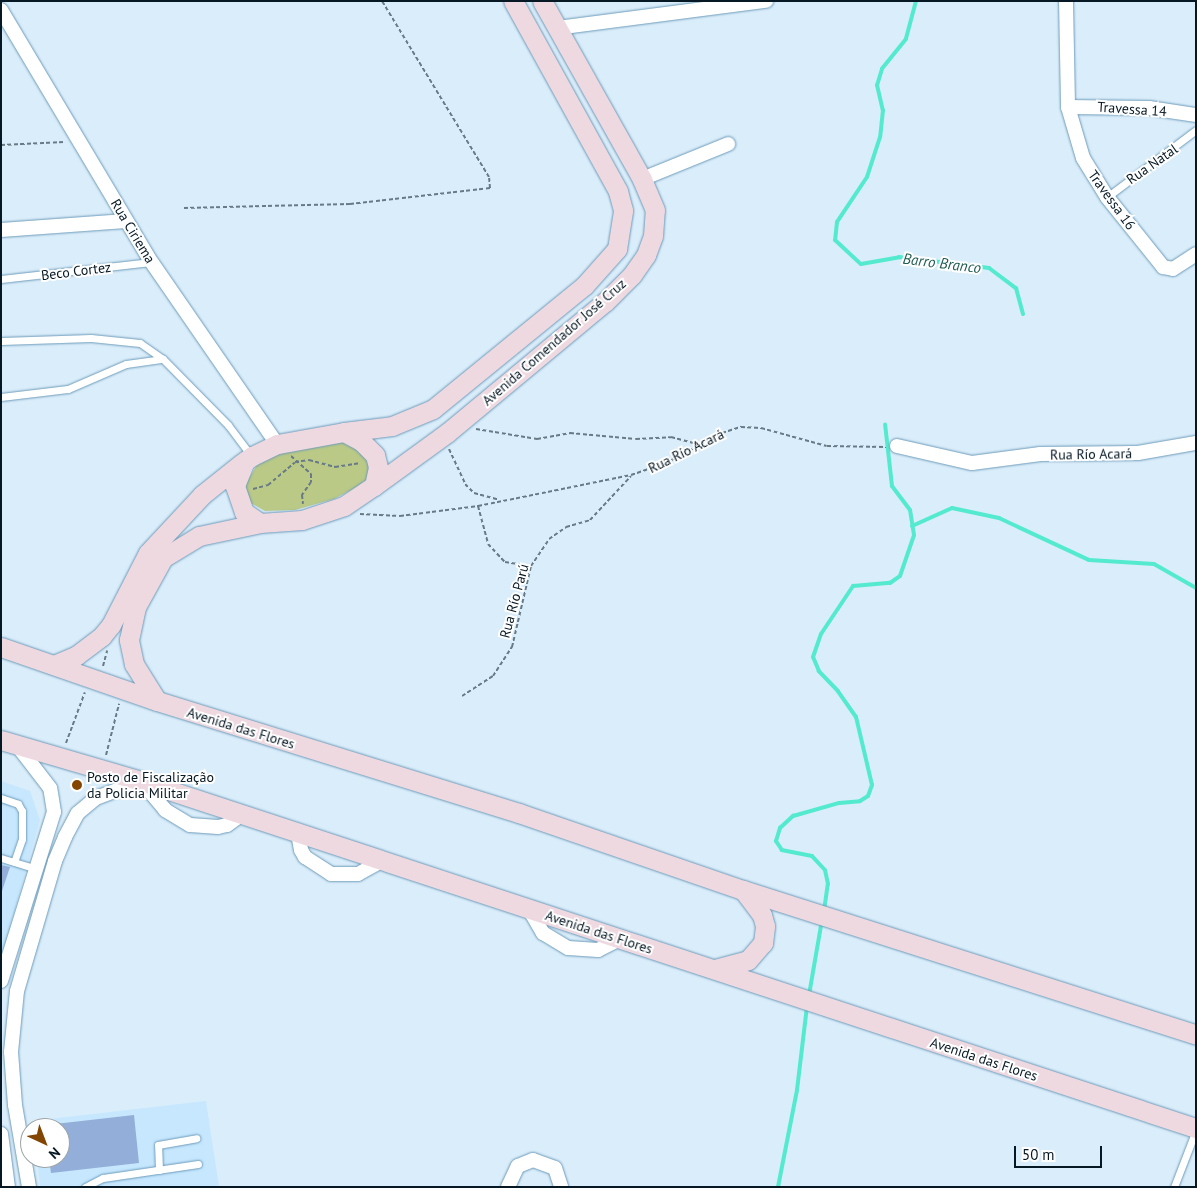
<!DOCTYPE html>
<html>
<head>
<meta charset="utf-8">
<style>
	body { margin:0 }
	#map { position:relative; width:1197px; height:1188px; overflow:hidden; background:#daedfa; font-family:"PT Sans",sans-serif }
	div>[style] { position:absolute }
	.built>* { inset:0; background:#c6e7fe }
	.green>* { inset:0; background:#bac986 }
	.stream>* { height:4px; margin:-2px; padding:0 2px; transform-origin:2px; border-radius:2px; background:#54eacf }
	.building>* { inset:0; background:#93afd9 }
	.path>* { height:2px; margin-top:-1px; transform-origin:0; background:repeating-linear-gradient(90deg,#677a86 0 4px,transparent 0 6.5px) }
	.roads { filter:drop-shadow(0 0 1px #6c9bba) drop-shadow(0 0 1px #6c9bba) }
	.lane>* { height:7px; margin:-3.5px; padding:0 3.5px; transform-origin:3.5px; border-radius:3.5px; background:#fff }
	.street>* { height:14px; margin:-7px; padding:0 7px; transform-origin:7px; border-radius:7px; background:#fff }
	.secondary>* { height:19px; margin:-9.5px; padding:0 9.5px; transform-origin:9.5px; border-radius:9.5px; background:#efd9e0 }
	.dots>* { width:14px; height:14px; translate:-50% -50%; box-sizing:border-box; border:2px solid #fff; border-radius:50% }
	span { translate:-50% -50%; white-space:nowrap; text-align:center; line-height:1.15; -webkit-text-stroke:4px #fff; paint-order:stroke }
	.street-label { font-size:14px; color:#061824 }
	.poi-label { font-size:14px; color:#061824 }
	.left { translate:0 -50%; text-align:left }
	.water-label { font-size:15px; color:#215d52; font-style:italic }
	.frame { position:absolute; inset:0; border:2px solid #061824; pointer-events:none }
	.north { position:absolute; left:20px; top:1118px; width:50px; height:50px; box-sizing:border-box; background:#fff; border:1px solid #9ba3a7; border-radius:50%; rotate:137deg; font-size:14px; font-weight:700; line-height:20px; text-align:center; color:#061824 }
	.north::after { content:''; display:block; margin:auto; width:18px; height:22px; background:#834602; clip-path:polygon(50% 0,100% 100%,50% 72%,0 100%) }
	.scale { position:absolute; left:1014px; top:1146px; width:88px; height:22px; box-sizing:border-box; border:2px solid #061824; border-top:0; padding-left:6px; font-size:15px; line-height:18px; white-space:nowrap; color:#061824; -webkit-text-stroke:4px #fff; paint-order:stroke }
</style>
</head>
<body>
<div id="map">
	<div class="built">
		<div style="clip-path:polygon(1px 781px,30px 791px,40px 820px,1px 959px)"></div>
		<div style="clip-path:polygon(206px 1101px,219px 1187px,40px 1186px,37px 1158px,60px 1158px,60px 1128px,33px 1128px,32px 1121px)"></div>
	</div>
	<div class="green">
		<div style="clip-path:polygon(343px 441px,371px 455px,367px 479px,357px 487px,334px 499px,295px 510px,265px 511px,249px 502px,245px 485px,257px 465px,281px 452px)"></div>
	</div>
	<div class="stream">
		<div style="left:916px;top:1px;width:39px;rotate:105deg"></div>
		<div style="left:906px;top:39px;width:38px;rotate:129deg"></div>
		<div style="left:882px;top:69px;width:17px;rotate:107deg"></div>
		<div style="left:877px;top:85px;width:26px;rotate:77deg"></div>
		<div style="left:883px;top:110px;width:27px;rotate:96deg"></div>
		<div style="left:880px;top:137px;width:42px;rotate:108deg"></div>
		<div style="left:867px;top:177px;width:54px;rotate:123.7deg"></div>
		<div style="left:837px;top:222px;width:18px;rotate:96deg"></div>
		<div style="left:835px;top:240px;width:35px;rotate:43deg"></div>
		<div style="left:861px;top:264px;width:39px;rotate:-10deg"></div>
		<div style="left:899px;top:257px;width:91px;rotate:7deg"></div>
		<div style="left:989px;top:268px;width:34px;rotate:37deg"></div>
		<div style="left:1016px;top:288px;width:27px;rotate:75deg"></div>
		<div style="left:912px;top:526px;width:44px;rotate:-24.2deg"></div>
		<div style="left:952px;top:508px;width:48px;rotate:12deg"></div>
		<div style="left:999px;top:518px;width:99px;rotate:25deg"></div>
		<div style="left:1089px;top:560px;width:65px;rotate:3.5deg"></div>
		<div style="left:1154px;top:564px;width:48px;rotate:29.7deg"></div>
		<div style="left:824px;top:911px;width:27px;rotate:-82deg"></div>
		<div style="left:828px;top:884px;width:14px;rotate:-102deg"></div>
		<div style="left:825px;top:870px;width:19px;rotate:-133deg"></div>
		<div style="left:812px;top:856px;width:31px;rotate:-169deg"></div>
		<div style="left:782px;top:850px;width:11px;rotate:-124deg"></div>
		<div style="left:776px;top:841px;width:14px;rotate:-73deg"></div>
		<div style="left:780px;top:828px;width:18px;rotate:-43deg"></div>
		<div style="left:793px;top:816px;width:48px;rotate:-15.8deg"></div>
		<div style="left:839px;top:803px;width:21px;rotate:-5deg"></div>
		<div style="left:860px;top:801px;width:9px;rotate:-32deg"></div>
		<div style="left:868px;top:796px;width:12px;rotate:-70deg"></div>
		<div style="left:872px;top:785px;width:70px;rotate:-103.2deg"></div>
		<div style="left:856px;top:717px;width:32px;rotate:-125deg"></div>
		<div style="left:838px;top:691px;width:28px;rotate:-134deg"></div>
		<div style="left:819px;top:671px;width:15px;rotate:-113deg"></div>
		<div style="left:813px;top:657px;width:24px;rotate:-71deg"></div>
		<div style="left:821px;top:634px;width:58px;rotate:-56.3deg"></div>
		<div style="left:853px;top:586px;width:37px;rotate:-5deg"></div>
		<div style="left:890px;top:583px;width:12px;rotate:-35deg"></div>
		<div style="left:900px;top:576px;width:43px;rotate:-71.1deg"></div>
		<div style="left:914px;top:535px;width:25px;rotate:-99deg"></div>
		<div style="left:910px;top:510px;width:30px;rotate:-127deg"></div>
		<div style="left:892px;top:486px;width:62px;rotate:-96.4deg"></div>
		<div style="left:809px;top:995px;width:76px;rotate:-80.2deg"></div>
		<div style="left:778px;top:1187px;width:99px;rotate:-78.9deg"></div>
		<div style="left:797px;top:1090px;width:85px;rotate:-83.2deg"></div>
	</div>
	<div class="building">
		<div style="clip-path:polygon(1px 865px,10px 867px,2px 891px,1px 891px)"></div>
		<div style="clip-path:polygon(134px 1115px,139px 1163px,51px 1173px,49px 1158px,60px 1158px,60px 1128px,46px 1128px,46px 1125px)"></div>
	</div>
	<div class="path">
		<div style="left:1px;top:145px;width:63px;rotate:-2.7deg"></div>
		<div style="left:184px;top:208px;width:166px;rotate:-1.4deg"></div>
		<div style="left:350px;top:204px;width:141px;rotate:-6.5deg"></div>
		<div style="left:490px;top:188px;width:11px;rotate:-95deg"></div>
		<div style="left:489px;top:177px;width:206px;rotate:-121.3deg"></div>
		<div style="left:476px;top:429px;width:62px;rotate:9.3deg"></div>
		<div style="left:537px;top:439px;width:34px;rotate:-10deg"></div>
		<div style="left:570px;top:433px;width:66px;rotate:5.2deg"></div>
		<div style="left:636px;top:439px;width:35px;rotate:-3deg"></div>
		<div style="left:671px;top:437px;width:31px;rotate:15deg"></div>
		<div style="left:449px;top:449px;width:38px;rotate:65deg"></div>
		<div style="left:465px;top:484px;width:13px;rotate:45deg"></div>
		<div style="left:474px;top:493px;width:24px;rotate:15deg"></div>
		<div style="left:291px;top:456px;width:27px;rotate:42deg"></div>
		<div style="left:311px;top:474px;width:8px;rotate:90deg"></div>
		<div style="left:311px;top:482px;width:16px;rotate:125deg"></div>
		<div style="left:302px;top:495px;width:9px;rotate:84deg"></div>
		<div style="left:253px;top:489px;width:16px;rotate:-15deg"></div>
		<div style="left:268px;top:485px;width:35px;rotate:-40deg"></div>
		<div style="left:295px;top:462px;width:14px;rotate:-8deg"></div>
		<div style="left:309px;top:460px;width:27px;rotate:15deg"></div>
		<div style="left:335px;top:467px;width:26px;rotate:-9deg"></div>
		<div style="left:478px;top:506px;width:39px;rotate:75deg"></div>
		<div style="left:488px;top:544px;width:25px;rotate:47deg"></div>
		<div style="left:505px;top:562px;width:26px;rotate:9deg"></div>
		<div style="left:360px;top:514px;width:40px;rotate:2.9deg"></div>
		<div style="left:400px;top:516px;width:79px;rotate:-7.3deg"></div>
		<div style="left:478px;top:506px;width:156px;rotate:-11.5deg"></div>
		<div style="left:631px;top:475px;width:37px;rotate:-19deg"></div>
		<div style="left:666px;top:463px;width:64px;rotate:-28.2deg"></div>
		<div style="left:722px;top:433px;width:20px;rotate:-18deg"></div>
		<div style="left:741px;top:427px;width:20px;rotate:3deg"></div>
		<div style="left:761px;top:428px;width:68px;rotate:15.3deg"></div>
		<div style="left:827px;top:446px;width:59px;rotate:1deg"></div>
		<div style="left:103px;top:666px;width:16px;rotate:-75deg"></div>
		<div style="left:462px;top:696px;width:37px;rotate:-33deg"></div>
		<div style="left:493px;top:676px;width:35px;rotate:-57deg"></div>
		<div style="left:512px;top:647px;width:83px;rotate:-76.8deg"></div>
		<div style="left:531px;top:566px;width:32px;rotate:-56deg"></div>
		<div style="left:549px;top:539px;width:21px;rotate:-35deg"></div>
		<div style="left:566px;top:527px;width:25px;rotate:-16deg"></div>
		<div style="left:590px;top:520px;width:60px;rotate:-47deg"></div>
		<div style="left:66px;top:743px;width:54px;rotate:-69.6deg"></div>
		<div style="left:106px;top:755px;width:53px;rotate:-75.7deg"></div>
	</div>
	<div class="roads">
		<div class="lane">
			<div style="left:1107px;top:197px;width:111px;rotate:-37deg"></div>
			<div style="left:1px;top:279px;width:151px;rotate:-6.5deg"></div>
			<div style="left:1px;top:341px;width:90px;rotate:-1.9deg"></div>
			<div style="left:91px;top:338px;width:49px;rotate:5.8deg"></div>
			<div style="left:140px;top:343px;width:28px;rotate:35deg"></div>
			<div style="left:163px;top:359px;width:93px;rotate:45.4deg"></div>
			<div style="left:228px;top:425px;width:39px;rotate:53deg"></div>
			<div style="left:1px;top:397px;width:67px;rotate:-6.8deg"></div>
			<div style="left:68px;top:389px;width:63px;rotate:-23.3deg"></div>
			<div style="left:126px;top:364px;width:37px;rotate:-8deg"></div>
			<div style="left:1px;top:798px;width:18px;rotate:19deg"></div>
			<div style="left:18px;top:804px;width:8px;rotate:60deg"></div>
			<div style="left:22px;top:811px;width:28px;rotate:90deg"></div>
			<div style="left:22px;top:839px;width:24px;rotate:109deg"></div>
			<div style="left:1px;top:858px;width:37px;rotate:17deg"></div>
			<div style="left:159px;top:1170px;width:25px;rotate:-92deg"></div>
			<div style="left:158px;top:1145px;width:39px;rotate:-10deg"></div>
			<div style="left:85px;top:1187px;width:20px;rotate:-27deg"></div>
			<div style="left:103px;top:1178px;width:96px;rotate:-8.4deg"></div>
			<div style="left:1174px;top:1187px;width:61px;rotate:-68.9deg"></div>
		</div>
		<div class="street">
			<div style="left:1066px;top:1px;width:106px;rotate:88.9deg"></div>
			<div style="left:1068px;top:107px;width:53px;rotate:73.6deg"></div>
			<div style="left:1083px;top:158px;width:46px;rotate:58.4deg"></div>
			<div style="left:1107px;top:197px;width:90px;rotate:51.3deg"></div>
			<div style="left:1163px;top:267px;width:10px;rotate:11deg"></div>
			<div style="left:1173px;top:269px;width:27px;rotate:-33deg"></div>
			<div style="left:1px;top:10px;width:287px;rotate:59.2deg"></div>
			<div style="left:148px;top:257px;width:227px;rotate:55.4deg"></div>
			<div style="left:557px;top:28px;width:211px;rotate:-7.4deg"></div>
			<div style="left:1068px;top:107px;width:81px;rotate:0.7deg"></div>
			<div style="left:1149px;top:108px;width:48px;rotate:8.5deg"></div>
			<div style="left:642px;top:179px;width:93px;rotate:-22.1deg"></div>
			<div style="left:1px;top:230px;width:125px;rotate:-4.1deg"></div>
			<div style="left:897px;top:446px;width:77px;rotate:12.8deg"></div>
			<div style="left:972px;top:463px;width:69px;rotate:-7.5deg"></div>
			<div style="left:1040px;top:454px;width:98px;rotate:-0.6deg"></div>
			<div style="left:1138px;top:453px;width:59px;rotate:-9.8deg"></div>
			<div style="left:298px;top:833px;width:17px;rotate:80deg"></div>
			<div style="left:301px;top:850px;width:8px;rotate:60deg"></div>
			<div style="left:305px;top:857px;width:31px;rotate:33deg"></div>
			<div style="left:331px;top:874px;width:27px"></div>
			<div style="left:358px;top:874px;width:26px;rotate:-29deg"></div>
			<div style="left:529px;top:909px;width:28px;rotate:60deg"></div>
			<div style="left:543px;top:933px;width:29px;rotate:31deg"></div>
			<div style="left:568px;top:948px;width:30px;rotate:4deg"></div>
			<div style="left:598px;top:950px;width:25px;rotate:-27deg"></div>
			<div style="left:1px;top:981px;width:177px;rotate:-72.6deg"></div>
			<div style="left:54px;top:812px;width:24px;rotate:-99deg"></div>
			<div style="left:50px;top:788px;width:54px;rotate:-127.5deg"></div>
			<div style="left:1px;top:1134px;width:53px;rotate:82.5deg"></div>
			<div style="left:29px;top:1187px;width:83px;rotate:-99.7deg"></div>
			<div style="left:15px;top:1105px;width:53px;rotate:-94.3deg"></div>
			<div style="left:11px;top:1052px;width:61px;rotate:-84.4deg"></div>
			<div style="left:17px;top:991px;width:135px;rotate:-73.7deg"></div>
			<div style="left:55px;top:861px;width:26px;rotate:-67deg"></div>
			<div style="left:65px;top:837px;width:27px;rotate:-62deg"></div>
			<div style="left:78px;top:813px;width:23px;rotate:-40deg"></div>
			<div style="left:96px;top:798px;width:48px;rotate:-20.7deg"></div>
			<div style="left:141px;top:781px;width:38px;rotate:50deg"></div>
			<div style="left:165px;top:810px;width:29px;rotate:31deg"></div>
			<div style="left:190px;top:825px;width:28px;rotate:4deg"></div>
			<div style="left:218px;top:827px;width:9px;rotate:-13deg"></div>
			<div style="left:227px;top:825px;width:17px;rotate:-36deg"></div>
			<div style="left:508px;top:1187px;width:23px;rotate:-65deg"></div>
			<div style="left:518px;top:1166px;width:16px;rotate:-22deg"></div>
			<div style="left:533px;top:1160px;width:23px;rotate:20deg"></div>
			<div style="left:555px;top:1168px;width:20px;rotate:72deg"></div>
		</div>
		<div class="secondary">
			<div style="left:344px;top:432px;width:48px;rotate:-7.1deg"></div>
			<div style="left:392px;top:426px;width:44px;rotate:-22.5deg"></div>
			<div style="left:433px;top:409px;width:195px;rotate:-39.2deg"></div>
			<div style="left:584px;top:286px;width:50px;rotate:-48.3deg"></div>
			<div style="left:617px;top:249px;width:39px;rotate:-81deg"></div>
			<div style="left:623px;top:210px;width:20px;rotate:-105deg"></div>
			<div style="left:618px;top:191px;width:217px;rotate:-118.9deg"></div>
			<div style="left:374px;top:486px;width:90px;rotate:-36deg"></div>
			<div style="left:447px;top:433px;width:205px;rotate:-39.7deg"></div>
			<div style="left:605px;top:302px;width:38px;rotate:-45deg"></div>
			<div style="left:632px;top:275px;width:24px;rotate:-55deg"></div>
			<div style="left:646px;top:255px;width:20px;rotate:-70deg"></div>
			<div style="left:653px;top:236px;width:26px;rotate:-86deg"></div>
			<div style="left:655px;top:210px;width:34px;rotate:-113deg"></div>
			<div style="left:642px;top:179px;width:204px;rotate:-119.3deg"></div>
			<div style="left:1px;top:647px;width:165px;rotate:19.1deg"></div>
			<div style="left:157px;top:701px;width:379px;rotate:17.2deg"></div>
			<div style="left:519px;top:813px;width:237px;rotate:19deg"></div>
			<div style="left:743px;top:890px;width:476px;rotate:17.7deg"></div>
			<div style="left:54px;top:665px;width:25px;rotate:-23deg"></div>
			<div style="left:77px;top:655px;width:31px;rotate:-37deg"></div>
			<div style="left:102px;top:636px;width:14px;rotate:-51deg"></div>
			<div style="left:111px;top:625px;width:81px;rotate:-62.8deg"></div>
			<div style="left:148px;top:553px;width:79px;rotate:-47deg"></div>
			<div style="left:202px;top:495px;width:51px;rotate:-38.7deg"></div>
			<div style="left:157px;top:701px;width:44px;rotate:-121.9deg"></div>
			<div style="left:134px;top:664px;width:25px;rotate:-102deg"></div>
			<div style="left:129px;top:640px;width:34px;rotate:-78deg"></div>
			<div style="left:136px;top:607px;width:56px;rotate:-61.1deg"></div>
			<div style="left:163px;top:558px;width:42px;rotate:-31.4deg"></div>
			<div style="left:199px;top:536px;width:62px;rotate:-12deg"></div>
			<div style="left:260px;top:523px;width:42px;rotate:-4.1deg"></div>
			<div style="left:302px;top:520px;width:44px;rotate:-18.4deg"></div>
			<div style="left:344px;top:506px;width:36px;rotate:-34deg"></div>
			<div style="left:374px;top:486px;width:19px;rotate:-78deg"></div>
			<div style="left:378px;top:467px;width:12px;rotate:-104deg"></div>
			<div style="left:375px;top:455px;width:20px;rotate:-135deg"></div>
			<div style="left:361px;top:441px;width:19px;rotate:-152deg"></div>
			<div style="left:344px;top:432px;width:68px;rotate:169.8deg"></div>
			<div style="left:277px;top:444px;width:28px;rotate:154deg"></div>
			<div style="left:252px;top:456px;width:9px;rotate:144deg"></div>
			<div style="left:245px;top:461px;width:27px;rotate:112deg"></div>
			<div style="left:235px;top:486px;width:28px;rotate:71deg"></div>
			<div style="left:244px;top:512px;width:19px;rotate:35deg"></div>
			<div style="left:1px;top:740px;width:146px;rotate:16.3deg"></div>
			<div style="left:141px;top:781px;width:1111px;rotate:18.21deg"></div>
			<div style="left:715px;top:969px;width:34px;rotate:-15deg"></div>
			<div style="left:748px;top:960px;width:23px;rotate:-49deg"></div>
			<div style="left:763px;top:943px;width:17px;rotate:-83deg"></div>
			<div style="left:765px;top:926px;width:11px;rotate:-105deg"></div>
			<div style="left:762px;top:915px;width:31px;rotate:-127deg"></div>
		</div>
	</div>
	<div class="dots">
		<div style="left:77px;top:785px;background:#834602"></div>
	</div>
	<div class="street-label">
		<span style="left:1132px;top:109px;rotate:4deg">Travessa 14</span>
		<span style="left:1152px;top:164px;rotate:-35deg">Rua Natal</span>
		<span style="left:1112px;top:200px;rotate:54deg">Travessa 16</span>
		<span style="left:133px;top:231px;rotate:59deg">Rua Ciriema</span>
		<span style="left:76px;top:271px;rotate:-7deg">Beco Cortez</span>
		<span style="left:554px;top:342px;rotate:-41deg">Avenida Comendador José Cruz</span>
		<span style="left:686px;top:451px;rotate:-26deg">Rua Río Acará</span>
		<span style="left:1091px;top:454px;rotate:-1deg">Rua Río Acará</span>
		<span style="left:514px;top:601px;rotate:-75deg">Rua Río Parú</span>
		<span style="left:241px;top:728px;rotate:17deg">Avenida das Flores</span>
		<span style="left:599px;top:932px;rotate:18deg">Avenida das Flores</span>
		<span style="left:984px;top:1059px;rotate:18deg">Avenida das Flores</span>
	</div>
	<div class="poi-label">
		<span class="left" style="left:87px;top:785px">Posto de Fiscalização<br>da Policia Militar</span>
	</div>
	<div class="water-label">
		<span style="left:942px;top:263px;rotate:7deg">Barro Branco</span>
	</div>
	<div class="frame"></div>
	<div class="north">N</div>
	<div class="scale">50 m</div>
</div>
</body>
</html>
